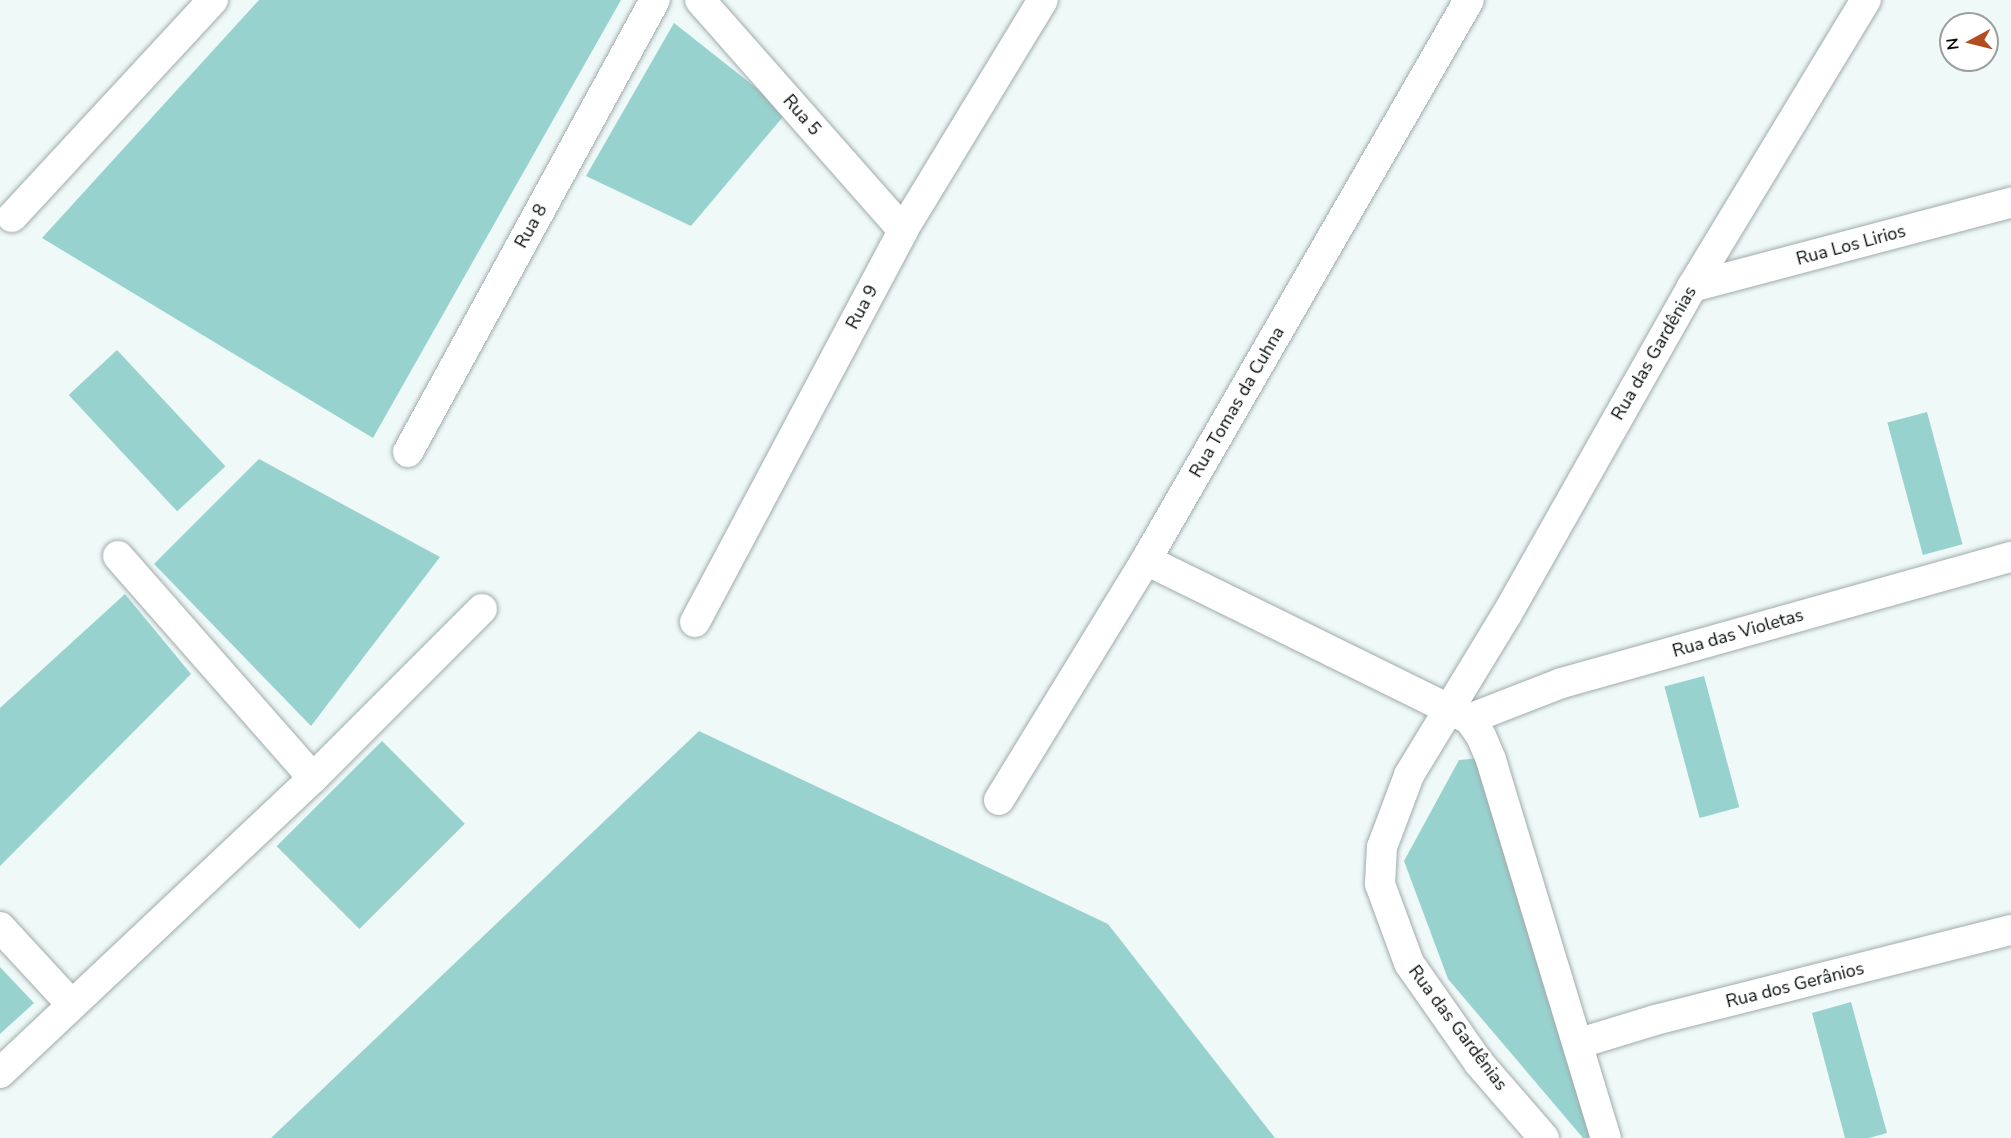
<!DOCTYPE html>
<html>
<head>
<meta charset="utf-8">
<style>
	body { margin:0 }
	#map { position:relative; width:2011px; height:1138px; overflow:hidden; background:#eef9f8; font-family:"Nunito Sans",sans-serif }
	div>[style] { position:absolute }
	.green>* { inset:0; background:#98d2cf; transform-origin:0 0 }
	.roads { filter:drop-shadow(0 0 2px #a0abaa) drop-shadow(0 0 2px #a0abaa) }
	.street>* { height:30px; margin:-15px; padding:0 15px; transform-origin:15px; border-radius:15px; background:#fff }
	span { translate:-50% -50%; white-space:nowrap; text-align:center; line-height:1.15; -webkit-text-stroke:4.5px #fff; paint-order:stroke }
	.street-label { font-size:18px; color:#090d0d }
	.north { position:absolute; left:1939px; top:12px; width:60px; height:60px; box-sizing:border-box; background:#fff; border:2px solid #9d9e9e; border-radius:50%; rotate:263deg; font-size:16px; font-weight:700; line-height:24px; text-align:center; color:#090d0d }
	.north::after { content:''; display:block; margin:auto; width:21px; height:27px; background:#b24d1f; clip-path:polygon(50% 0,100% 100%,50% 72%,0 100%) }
</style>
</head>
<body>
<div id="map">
	<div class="green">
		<div style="clip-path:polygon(259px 0,621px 0,373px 438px,42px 238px)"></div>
		<div style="clip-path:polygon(674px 23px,787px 112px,691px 226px,586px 176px)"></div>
		<div style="left:117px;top:350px;width:159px;height:66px;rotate:47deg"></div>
		<div style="left:1927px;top:412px;width:137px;height:41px;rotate:75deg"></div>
		<div style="clip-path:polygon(259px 459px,440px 557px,311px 726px,154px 564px)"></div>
		<div style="clip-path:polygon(125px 594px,191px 674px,0 866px,0 708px)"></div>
		<div style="left:1704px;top:676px;width:136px;height:41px;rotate:75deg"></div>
		<div style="clip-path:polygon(699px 731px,1108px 924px,1275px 1138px,271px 1138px)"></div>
		<div style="left:382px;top:741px;width:117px;height:149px;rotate:45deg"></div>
		<div style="clip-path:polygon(1480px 758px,1594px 1138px,1583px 1138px,1448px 979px,1404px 861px,1459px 760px)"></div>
		<div style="clip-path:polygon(0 967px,34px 1003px,0 1034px)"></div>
		<div style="clip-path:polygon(1851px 1002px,1887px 1133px,1869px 1138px,1845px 1138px,1812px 1013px)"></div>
	</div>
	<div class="roads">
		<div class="street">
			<div style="left:700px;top:0;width:307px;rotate:48.6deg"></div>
			<div style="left:12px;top:217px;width:296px;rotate:-47.2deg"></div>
			<div style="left:1692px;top:287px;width:330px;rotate:-14.8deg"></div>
			<div style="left:408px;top:452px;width:515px;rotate:-61.35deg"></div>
			<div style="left:118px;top:556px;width:295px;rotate:48.7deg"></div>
			<div style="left:1146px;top:560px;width:360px;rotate:26.2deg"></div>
			<div style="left:1469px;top:719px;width:21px;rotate:55deg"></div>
			<div style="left:1481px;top:736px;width:26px;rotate:67deg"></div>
			<div style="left:1491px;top:760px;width:395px;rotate:73.1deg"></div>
			<div style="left:695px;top:622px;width:444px;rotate:-62deg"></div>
			<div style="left:903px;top:230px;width:269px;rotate:-58.7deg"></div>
			<div style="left:1469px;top:719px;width:100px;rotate:-21.2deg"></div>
			<div style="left:1562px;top:683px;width:466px;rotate:-15.7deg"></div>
			<div style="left:999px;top:800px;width:281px;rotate:-58.5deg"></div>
			<div style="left:1146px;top:560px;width:646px;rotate:-60.02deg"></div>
			<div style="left:0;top:927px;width:105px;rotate:47.3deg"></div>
			<div style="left:1580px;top:1043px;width:78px;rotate:-17deg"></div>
			<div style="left:1655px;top:1020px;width:367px;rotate:-14.2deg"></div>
			<div style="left:0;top:1073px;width:430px;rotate:-43.3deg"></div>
			<div style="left:313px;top:778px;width:239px;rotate:-45deg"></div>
			<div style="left:1544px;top:1138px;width:99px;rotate:-130.9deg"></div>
			<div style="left:1479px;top:1063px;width:122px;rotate:-125deg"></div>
			<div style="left:1409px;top:963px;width:84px;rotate:-110.2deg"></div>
			<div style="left:1380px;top:884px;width:37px;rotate:-87deg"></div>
			<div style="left:1382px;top:847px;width:77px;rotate:-69.4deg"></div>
			<div style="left:1409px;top:775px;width:188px;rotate:-58.7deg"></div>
			<div style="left:1507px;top:614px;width:376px;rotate:-60.5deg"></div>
			<div style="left:1692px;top:287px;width:336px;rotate:-58.8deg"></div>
		</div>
	</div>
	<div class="street-label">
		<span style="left:802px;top:115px;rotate:49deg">Rua 5</span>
		<span style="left:531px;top:226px;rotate:-61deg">Rua 8</span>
		<span style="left:1851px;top:245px;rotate:-15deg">Rua Los Lirios</span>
		<span style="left:862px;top:307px;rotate:-62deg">Rua 9</span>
		<span style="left:1654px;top:353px;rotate:-60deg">Rua das Gardênias</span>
		<span style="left:1237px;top:402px;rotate:-60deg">Rua Tomas da Cuhna</span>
		<span style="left:1738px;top:633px;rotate:-16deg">Rua das Violetas</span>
		<span style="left:1795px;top:985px;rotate:-14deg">Rua dos Gerânios</span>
		<span style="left:1458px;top:1028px;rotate:53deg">Rua das Gardênias</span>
	</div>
	<div class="north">N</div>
</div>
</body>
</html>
